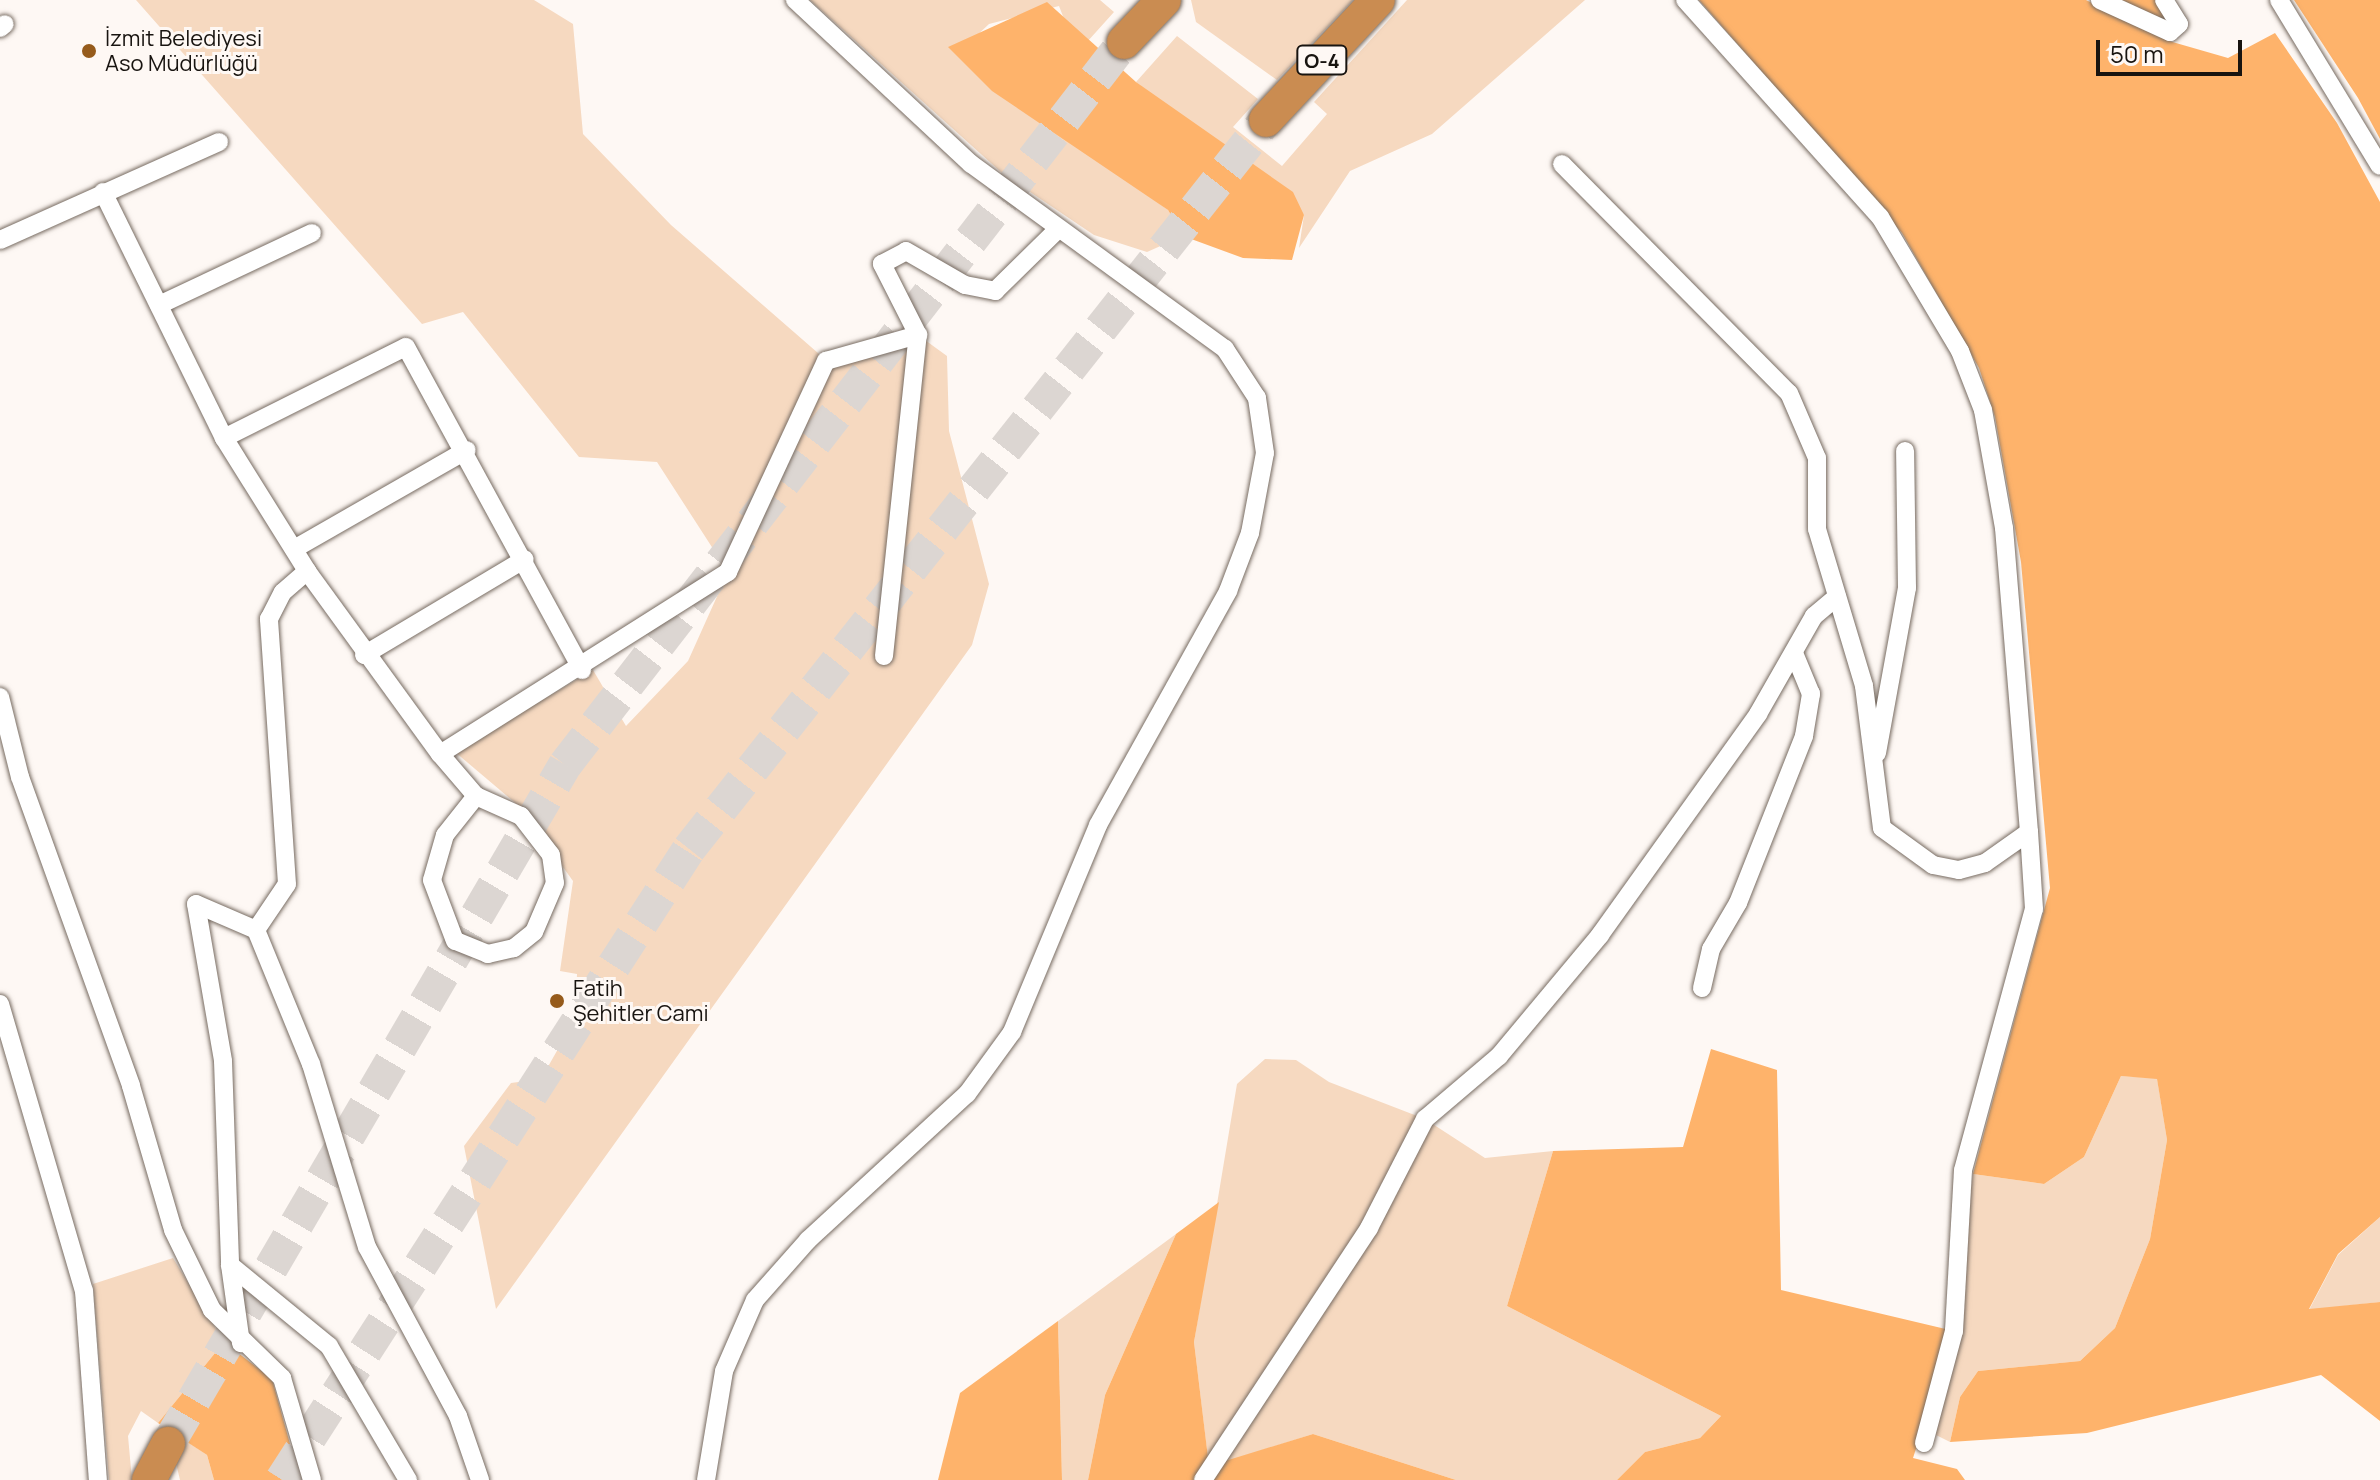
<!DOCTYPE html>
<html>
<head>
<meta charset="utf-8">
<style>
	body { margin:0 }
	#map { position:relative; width:2380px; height:1480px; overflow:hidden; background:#fef8f4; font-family:Manrope,sans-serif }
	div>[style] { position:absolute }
	.green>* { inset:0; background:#f6d9c0 }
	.forest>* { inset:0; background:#feb36b }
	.motorway-tunnel>* { height:34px; margin-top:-17px; transform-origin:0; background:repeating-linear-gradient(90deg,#dcd6d2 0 34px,transparent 0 51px) }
	.roads { filter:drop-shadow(0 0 2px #776b61) drop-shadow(0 0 2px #776b61) }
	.minor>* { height:18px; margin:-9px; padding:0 9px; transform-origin:9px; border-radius:9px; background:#fff }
	.motorway>* { height:34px; margin:-17px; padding:0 17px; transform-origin:17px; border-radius:17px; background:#ca8c51 }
	.dots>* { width:22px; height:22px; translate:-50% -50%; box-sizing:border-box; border:4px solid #fef8f4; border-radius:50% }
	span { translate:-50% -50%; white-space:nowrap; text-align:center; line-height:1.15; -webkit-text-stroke:6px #fef8f4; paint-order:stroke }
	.shield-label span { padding:2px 6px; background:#fef8f4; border:2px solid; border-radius:6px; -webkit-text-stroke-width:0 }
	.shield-label { font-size:20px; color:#181410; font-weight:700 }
	.poi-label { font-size:22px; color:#181410 }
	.left { translate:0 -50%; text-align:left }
	.scale { position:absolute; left:2096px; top:40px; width:146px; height:36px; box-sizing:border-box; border:4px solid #181410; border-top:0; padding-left:10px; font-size:24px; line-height:28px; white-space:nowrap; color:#181410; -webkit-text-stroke:6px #fef8f4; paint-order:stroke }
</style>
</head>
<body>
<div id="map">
	<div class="green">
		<div style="clip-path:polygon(136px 0,534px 0,573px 24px,583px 134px,671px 225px,826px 360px,918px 335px,947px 356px,949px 431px,989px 584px,972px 645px,496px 1309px,464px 1146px,511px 1083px,541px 1079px,575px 1019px,577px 974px,560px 971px,573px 881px,519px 806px,455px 752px,593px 670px,626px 726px,688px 661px,728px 572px,657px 462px,579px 457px,463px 312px,422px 324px)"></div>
		<div style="clip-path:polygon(810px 0,1100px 0,1114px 12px,1087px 42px,1066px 24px,1059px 6px,989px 24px,971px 41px,949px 47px,1168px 210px,1183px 236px,1147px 252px,1094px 235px,1002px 173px)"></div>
		<div style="clip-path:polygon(1191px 0,1353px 0,1277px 80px,1196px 22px)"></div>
		<div style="clip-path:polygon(1407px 0,1585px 0,1432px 134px,1350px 171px,1299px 248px,1304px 215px,1136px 82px,1177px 36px,1258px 99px,1233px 127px,1282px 166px,1327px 114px,1314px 102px)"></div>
		<div style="clip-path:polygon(1265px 1059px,1296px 1060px,1329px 1082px,1425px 1119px,1485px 1158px,1553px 1151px,1507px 1306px,1721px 1416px,1700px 1438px,1645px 1452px,1617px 1480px,1456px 1480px,1313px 1434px,1209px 1467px,1194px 1342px,1237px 1084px)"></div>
		<div style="clip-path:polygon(2121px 1076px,2157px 1078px,2167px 1140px,2150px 1239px,2115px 1328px,2080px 1361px,1978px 1371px,1960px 1397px,1950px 1442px,1936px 1435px,1973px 1174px,2044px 1184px,2084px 1157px)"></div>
		<div style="clip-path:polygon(2380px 1217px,2380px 1302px,2309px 1310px,2338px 1255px)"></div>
		<div style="clip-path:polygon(1176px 1234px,1105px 1395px,1088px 1480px,1062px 1480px,1058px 1321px)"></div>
		<div style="clip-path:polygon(173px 1258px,224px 1342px,158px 1423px,141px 1411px,128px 1436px,132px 1480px,109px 1480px,93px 1284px)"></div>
		<div style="clip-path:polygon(188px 1442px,207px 1455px,214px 1480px,180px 1480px,176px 1463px)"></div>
	</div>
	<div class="forest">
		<div style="clip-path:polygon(1699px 0,2086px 0,2169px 41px,2228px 58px,2275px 33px,2337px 123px,2380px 202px,2380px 1217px,2338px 1254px,2309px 1309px,2380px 1302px,2380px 1421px,2321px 1375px,2087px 1433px,1950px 1442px,1960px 1397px,1978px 1371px,2080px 1361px,2115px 1328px,2150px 1239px,2167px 1140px,2157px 1079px,2121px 1076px,2084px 1157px,2044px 1184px,1973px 1174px,2050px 888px,2021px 562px,1995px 417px,1979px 368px,1902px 233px)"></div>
		<div style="clip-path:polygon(2113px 0,2155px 0,2166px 19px,2158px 20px)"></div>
		<div style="clip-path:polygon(2294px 0,2380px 0,2380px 139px,2358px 98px)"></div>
		<div style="clip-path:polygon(1047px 2px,1136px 82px,1293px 192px,1304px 215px,1292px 260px,1243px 258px,1183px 236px,1168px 210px,992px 91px,948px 47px)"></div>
		<div style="clip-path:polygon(1711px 1049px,1777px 1070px,1781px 1290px,1954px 1331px,1913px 1458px,1957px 1469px,1965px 1480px,1617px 1480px,1645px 1452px,1700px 1438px,1721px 1416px,1507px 1306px,1553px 1151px,1683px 1147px)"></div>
		<div style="clip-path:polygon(1219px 1202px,1194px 1342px,1209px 1466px,1313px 1434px,1456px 1480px,1088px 1480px,1105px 1395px,1176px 1234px)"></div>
		<div style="clip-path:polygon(1058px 1321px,1062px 1480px,938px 1480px,960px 1393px)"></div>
		<div style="clip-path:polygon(224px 1342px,272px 1379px,300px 1480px,214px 1480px,207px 1455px,158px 1423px)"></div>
	</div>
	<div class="motorway-tunnel">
		<div style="left:168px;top:1444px;width:787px;rotate:-59.69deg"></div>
		<div style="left:565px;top:765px;width:914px;rotate:-52.29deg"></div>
		<div style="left:282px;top:1480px;width:751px;rotate:-57.18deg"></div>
		<div style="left:689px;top:849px;width:930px;rotate:-51.64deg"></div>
	</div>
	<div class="roads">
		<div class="minor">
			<div style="left:2100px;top:0;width:77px;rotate:24.6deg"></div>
			<div style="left:2170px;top:32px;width:12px;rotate:-42deg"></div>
			<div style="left:2179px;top:24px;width:28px;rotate:-122deg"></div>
			<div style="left:2279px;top:0;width:194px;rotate:58.7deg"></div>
			<div style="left:0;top:28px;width:6px;rotate:-39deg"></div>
			<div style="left:1562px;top:164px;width:322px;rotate:45.3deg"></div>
			<div style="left:1789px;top:393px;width:71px;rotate:66.7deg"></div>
			<div style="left:1817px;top:458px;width:71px;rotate:90deg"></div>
			<div style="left:1817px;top:529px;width:164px;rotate:73.3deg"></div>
			<div style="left:1864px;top:686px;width:143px;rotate:82.8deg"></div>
			<div style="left:1882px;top:828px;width:63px;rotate:36deg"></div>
			<div style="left:1933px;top:865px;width:26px;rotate:11deg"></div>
			<div style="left:1959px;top:870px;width:27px;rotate:-15deg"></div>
			<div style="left:1985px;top:863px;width:54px;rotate:-35.2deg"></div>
			<div style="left:2029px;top:832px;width:305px;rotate:-94.7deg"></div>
			<div style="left:2004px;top:528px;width:120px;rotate:-100.1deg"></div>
			<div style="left:1983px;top:410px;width:63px;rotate:-111.3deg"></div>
			<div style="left:1960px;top:351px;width:156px;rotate:-120.8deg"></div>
			<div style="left:1880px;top:217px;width:292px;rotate:-131.9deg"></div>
			<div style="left:103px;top:192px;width:274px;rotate:63.8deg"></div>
			<div style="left:224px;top:438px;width:157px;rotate:58deg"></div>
			<div style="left:307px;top:571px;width:226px;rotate:54deg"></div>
			<div style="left:440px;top:754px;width:55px;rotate:49.4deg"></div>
			<div style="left:476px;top:796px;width:49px;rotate:24deg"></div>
			<div style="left:521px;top:816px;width:49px;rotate:52.4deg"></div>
			<div style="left:551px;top:855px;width:28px;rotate:82deg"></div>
			<div style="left:555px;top:883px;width:53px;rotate:113.2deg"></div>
			<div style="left:534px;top:932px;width:26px;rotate:141deg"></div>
			<div style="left:514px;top:948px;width:27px;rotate:167deg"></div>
			<div style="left:488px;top:954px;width:35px;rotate:-158deg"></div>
			<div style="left:455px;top:941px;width:65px;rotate:-110.7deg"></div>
			<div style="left:432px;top:880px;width:47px;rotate:-73.9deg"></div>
			<div style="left:445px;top:835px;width:50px;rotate:-51.5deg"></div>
			<div style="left:0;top:240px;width:240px;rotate:-24.1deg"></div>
			<div style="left:159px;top:305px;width:169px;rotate:-25.2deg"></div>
			<div style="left:224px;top:438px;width:203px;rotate:-26.6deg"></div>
			<div style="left:406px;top:347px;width:368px;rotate:61.4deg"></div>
			<div style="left:294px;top:549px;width:199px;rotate:-29.8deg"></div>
			<div style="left:364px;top:655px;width:187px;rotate:-30.8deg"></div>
			<div style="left:884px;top:656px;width:323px;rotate:-84deg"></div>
			<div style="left:918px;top:335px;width:80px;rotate:-116.9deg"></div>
			<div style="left:882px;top:264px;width:27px;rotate:-28deg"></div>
			<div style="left:906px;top:251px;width:68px;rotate:30deg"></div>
			<div style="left:965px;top:285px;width:31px;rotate:11deg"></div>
			<div style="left:995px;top:291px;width:86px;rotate:-44.5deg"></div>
			<div style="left:0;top:697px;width:82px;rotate:76deg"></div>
			<div style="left:20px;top:777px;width:328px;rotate:70.2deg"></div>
			<div style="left:131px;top:1086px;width:150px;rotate:73.7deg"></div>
			<div style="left:173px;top:1230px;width:89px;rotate:64deg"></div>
			<div style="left:212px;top:1310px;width:98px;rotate:44.2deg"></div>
			<div style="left:282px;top:1378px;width:106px;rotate:73.6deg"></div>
			<div style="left:1877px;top:753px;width:168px;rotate:-79.7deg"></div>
			<div style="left:1907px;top:588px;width:137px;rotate:-90.8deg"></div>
			<div style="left:440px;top:754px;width:341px;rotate:-32.3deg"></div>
			<div style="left:728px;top:572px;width:233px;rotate:-65.1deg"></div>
			<div style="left:826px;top:361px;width:96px;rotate:-15.8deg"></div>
			<div style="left:196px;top:904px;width:65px;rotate:23.4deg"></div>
			<div style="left:256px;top:930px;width:55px;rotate:-56deg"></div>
			<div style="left:287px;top:884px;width:266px;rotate:-93.9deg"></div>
			<div style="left:269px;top:619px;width:30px;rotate:-63deg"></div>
			<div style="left:283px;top:592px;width:32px;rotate:-41deg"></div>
			<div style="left:196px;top:904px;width:159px;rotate:80.2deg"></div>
			<div style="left:223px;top:1061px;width:204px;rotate:88deg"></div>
			<div style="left:230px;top:1265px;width:79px;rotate:82deg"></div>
			<div style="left:256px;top:930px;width:145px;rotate:67.7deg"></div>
			<div style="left:311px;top:1064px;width:191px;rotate:73deg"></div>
			<div style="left:367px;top:1247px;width:192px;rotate:61.7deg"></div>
			<div style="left:458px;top:1416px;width:68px;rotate:71deg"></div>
			<div style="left:1702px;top:988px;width:40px;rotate:-77deg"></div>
			<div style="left:1711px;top:949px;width:53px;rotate:-59.6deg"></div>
			<div style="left:1738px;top:903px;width:180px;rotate:-68.4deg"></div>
			<div style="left:1804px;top:736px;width:43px;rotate:-80.5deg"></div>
			<div style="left:1811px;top:694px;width:44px;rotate:-112.5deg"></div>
			<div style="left:0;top:1004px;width:299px;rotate:73.7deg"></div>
			<div style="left:84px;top:1291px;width:190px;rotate:85.8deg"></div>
			<div style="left:230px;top:1265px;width:128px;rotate:39.3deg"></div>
			<div style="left:329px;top:1346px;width:156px;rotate:59.5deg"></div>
			<div style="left:1924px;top:1443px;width:116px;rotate:-75deg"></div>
			<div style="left:1954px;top:1331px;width:161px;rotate:-86.8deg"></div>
			<div style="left:1963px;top:1170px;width:270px;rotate:-74.8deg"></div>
			<div style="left:2034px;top:909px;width:77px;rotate:-93.7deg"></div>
			<div style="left:706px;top:1480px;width:110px;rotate:-80.6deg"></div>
			<div style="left:724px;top:1371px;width:77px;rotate:-66.4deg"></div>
			<div style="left:755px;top:1300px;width:80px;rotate:-48.5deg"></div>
			<div style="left:808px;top:1240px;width:216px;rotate:-42.6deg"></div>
			<div style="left:967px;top:1094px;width:77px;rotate:-54deg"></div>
			<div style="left:1012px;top:1032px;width:224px;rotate:-67.4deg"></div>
			<div style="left:1098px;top:825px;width:268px;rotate:-60.9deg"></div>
			<div style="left:1228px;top:591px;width:62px;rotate:-69.2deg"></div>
			<div style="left:1250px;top:533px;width:81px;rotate:-79.4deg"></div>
			<div style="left:1265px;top:453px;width:56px;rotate:-98.3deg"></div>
			<div style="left:1257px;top:398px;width:59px;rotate:-123.1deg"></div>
			<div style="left:1225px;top:349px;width:314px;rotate:-143.9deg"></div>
			<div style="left:971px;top:164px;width:241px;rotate:-137deg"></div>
			<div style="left:1203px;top:1480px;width:302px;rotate:-56.6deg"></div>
			<div style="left:1369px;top:1228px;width:123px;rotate:-62.8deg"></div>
			<div style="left:1425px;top:1119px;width:97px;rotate:-40.4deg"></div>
			<div style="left:1499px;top:1056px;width:158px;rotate:-50.1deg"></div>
			<div style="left:1600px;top:935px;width:272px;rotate:-54.4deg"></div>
			<div style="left:1758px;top:714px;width:113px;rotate:-60.3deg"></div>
			<div style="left:1814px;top:616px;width:30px;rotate:-40deg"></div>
		</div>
		<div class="motorway">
			<div style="left:1124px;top:42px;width:58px;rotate:-46.4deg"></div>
			<div style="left:1266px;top:120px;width:164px;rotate:-47deg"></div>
			<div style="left:149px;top:1480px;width:41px;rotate:-62.2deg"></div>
		</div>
	</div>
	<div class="dots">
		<div style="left:89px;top:51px;background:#965b1b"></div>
		<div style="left:557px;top:1001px;background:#965b1b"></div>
	</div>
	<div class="shield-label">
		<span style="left:1322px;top:60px">O-4</span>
	</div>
	<div class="poi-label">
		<span class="left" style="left:105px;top:51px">İzmit Belediyesi<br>Aso Müdürlüğü</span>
		<span class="left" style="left:573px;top:1001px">Fatih<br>Şehitler Cami</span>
	</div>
	<div class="scale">50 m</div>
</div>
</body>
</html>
